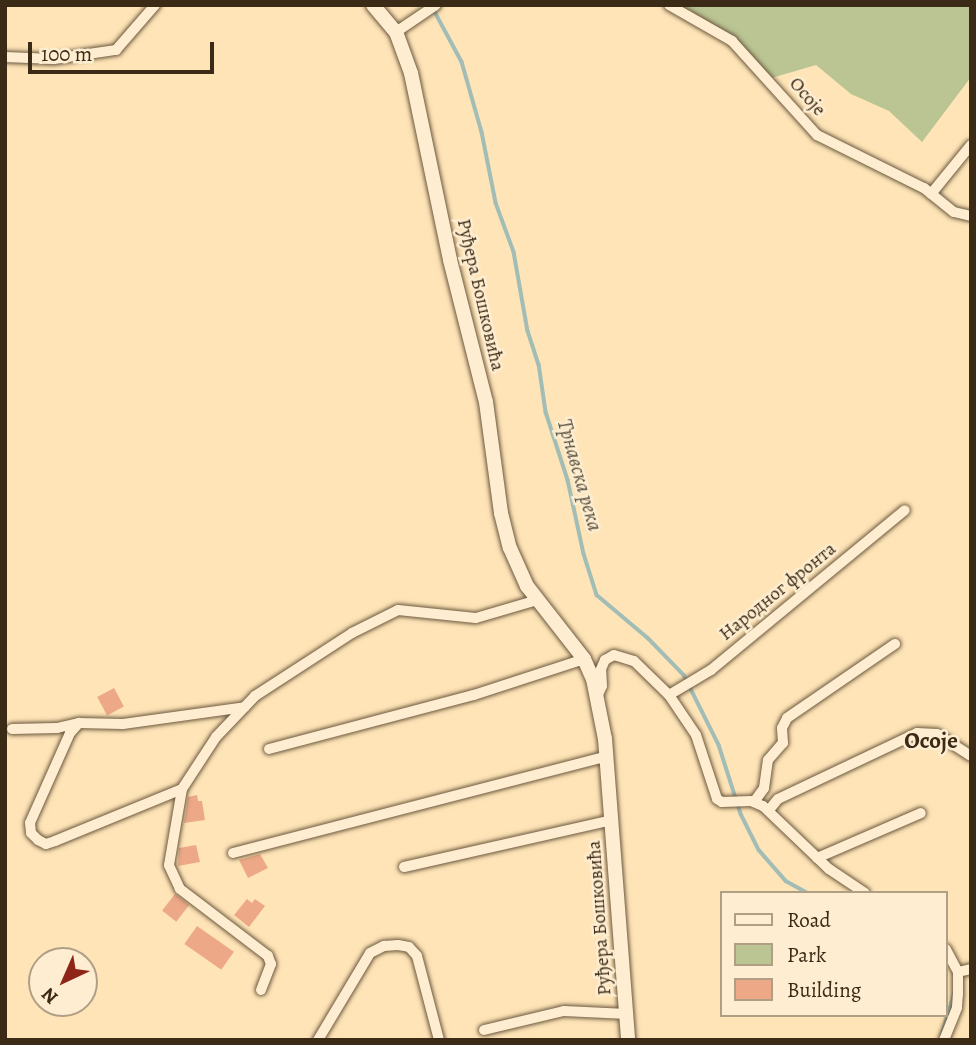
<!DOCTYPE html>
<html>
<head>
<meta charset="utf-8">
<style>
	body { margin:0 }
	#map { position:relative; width:976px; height:1045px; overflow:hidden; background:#fee4b7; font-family:Alegreya,serif }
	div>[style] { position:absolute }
	.green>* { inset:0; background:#bac593 }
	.stream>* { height:3.5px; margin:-1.75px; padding:0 1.75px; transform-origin:1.75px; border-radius:1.75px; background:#a2bdb6 }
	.building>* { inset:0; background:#eda987; transform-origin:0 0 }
	.roads { filter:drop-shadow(0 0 2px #6c583e) drop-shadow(0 0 2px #6c583e) }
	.street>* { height:10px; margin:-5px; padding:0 5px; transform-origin:5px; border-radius:5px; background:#feedd0 }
	.secondary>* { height:14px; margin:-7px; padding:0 7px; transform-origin:7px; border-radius:7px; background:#feedd0 }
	span { translate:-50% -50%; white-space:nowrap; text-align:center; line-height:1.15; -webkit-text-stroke:5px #feedd0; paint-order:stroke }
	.street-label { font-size:19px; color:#3b2a15 }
	.water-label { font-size:21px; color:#554f3d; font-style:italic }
	.quarter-label { font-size:23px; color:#3b2a15; font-weight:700 }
	.frame { position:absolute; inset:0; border:7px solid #3b2a15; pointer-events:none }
	.legend { position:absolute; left:720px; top:891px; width:228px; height:126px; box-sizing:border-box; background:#feedd0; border:2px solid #b09f85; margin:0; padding:9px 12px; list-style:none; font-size:21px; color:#3b2a15 }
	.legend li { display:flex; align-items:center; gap:14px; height:35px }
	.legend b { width:35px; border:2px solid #b09f85 }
	.north { position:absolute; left:28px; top:947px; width:70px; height:70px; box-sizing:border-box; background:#feedd0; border:2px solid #b09f85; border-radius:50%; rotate:224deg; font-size:19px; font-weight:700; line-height:28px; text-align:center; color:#3b2a15 }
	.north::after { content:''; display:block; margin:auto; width:24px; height:32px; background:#8f2418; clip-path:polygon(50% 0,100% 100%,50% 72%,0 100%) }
	.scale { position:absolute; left:28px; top:42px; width:186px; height:32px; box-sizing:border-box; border:4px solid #3b2a15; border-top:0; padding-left:9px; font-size:21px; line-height:24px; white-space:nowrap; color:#3b2a15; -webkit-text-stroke:5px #feedd0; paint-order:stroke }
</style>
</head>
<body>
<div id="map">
	<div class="green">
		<div style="clip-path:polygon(669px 5px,971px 5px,971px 77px,922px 142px,889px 111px,851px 94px,816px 65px,768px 79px,732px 41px)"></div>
	</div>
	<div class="stream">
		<div style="left:434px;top:10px;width:59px;rotate:61.7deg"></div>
		<div style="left:462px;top:62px;width:73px;rotate:74.1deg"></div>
		<div style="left:482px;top:132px;width:72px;rotate:78.8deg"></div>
		<div style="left:496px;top:203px;width:52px;rotate:69.8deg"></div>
		<div style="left:514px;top:252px;width:80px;rotate:80deg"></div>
		<div style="left:528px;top:331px;width:35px;rotate:72deg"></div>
		<div style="left:539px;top:364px;width:49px;rotate:81.7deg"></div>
		<div style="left:546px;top:412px;width:71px;rotate:72.1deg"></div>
		<div style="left:568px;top:480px;width:76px;rotate:77.8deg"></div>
		<div style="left:584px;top:554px;width:43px;rotate:72.4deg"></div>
		<div style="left:597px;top:595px;width:67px;rotate:40.1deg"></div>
		<div style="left:648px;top:638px;width:52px;rotate:45.8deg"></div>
		<div style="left:684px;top:675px;width:78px;rotate:63.4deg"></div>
		<div style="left:719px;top:745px;width:72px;rotate:72.3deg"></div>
		<div style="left:741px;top:814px;width:40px;rotate:63.4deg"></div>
		<div style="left:759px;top:850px;width:41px;rotate:48.9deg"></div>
		<div style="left:786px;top:881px;width:25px;rotate:29deg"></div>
		<div style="left:942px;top:1034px;width:42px;rotate:-73.3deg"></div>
	</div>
	<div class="building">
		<div style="left:114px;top:688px;width:21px;height:19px;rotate:62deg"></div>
		<div style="clip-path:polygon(197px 795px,198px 801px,202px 801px,205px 820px,184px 823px,188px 797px)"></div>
		<div style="clip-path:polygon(196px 845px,200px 862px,178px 866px,179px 848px)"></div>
		<div style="clip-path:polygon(260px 854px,268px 868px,248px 878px,239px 860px)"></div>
		<div style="left:175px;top:894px;width:18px;height:21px;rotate:38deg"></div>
		<div style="clip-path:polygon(247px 899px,252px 903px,255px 899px,265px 906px,249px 927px,234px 915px)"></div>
		<div style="left:197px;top:926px;width:45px;height:22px;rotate:35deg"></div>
	</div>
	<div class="roads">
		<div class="street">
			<div style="left:669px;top:5px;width:73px;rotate:29.7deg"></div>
			<div style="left:732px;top:41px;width:127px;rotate:47.9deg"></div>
			<div style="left:817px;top:135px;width:119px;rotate:26.4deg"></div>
			<div style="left:924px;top:188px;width:38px;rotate:39deg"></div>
			<div style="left:954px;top:212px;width:17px;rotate:13deg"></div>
			<div style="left:396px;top:32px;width:48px;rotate:-34deg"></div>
			<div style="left:5px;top:57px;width:49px;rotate:2.3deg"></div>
			<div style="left:54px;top:59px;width:63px;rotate:-8.3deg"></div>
			<div style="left:116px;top:50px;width:60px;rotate:-49.1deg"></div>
			<div style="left:931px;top:194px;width:63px;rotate:-50.8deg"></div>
			<div style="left:669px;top:695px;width:49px;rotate:-30.8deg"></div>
			<div style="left:711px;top:670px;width:251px;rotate:-39.5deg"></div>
			<div style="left:597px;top:697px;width:12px;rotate:-66deg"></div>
			<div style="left:602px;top:686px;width:17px;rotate:-93deg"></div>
			<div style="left:601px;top:669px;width:10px;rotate:-66deg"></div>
			<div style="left:605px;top:660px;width:10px;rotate:-29deg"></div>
			<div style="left:614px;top:655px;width:21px;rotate:17deg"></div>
			<div style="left:634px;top:661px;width:49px;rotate:44.2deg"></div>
			<div style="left:669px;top:695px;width:48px;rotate:56deg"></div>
			<div style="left:696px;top:735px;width:67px;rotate:71.8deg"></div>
			<div style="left:717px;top:799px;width:6px;rotate:31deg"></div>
			<div style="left:722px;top:802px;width:29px;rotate:-2deg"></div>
			<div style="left:751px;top:801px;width:13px;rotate:23deg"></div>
			<div style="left:763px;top:806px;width:91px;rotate:43.7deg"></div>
			<div style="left:829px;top:869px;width:43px;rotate:33.7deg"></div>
			<div style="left:79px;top:723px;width:13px;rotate:132deg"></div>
			<div style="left:70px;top:733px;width:98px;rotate:114deg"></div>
			<div style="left:30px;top:823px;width:10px;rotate:84deg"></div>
			<div style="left:31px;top:833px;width:10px;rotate:45deg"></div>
			<div style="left:38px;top:840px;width:9px;rotate:27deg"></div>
			<div style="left:46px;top:844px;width:9px;rotate:-18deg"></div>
			<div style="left:55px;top:841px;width:137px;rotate:-22.3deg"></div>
			<div style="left:12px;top:729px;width:45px;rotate:-1.3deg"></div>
			<div style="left:57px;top:728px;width:23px;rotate:-13deg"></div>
			<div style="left:79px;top:723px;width:44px;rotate:1.3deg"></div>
			<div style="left:123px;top:724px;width:123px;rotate:-7.9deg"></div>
			<div style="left:269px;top:749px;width:212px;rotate:-14.8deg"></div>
			<div style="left:474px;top:695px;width:116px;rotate:-18.1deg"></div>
			<div style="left:754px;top:802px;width:17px;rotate:-54deg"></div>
			<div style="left:764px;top:788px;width:28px;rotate:-82deg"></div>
			<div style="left:768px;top:760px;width:23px;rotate:-49deg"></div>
			<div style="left:783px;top:743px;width:15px;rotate:-94deg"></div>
			<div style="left:782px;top:728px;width:11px;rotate:-63deg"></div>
			<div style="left:787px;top:718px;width:131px;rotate:-34.4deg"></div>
			<div style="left:769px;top:810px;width:14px;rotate:-51deg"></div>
			<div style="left:778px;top:799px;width:154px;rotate:-25.4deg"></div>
			<div style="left:917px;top:733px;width:20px;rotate:3deg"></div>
			<div style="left:937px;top:734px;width:40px;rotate:32.9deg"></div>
			<div style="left:233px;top:853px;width:386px;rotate:-14.5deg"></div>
			<div style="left:817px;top:858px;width:113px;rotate:-23.4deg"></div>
			<div style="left:404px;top:867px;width:213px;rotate:-12.7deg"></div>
			<div style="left:958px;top:972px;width:13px;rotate:-13deg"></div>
			<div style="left:261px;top:990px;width:28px;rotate:-69deg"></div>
			<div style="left:271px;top:964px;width:9px;rotate:-111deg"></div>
			<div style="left:268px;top:956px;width:111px;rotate:-142.7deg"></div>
			<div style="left:180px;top:889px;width:26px;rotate:-115deg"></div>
			<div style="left:169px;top:865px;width:77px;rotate:-80.3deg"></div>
			<div style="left:182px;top:789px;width:62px;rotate:-56.8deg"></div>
			<div style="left:216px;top:737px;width:57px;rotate:-46.4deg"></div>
			<div style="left:255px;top:696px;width:116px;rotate:-33deg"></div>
			<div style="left:352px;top:633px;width:51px;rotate:-26.6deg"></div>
			<div style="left:398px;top:610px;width:78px;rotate:5.9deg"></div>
			<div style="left:476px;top:618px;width:64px;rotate:-16.4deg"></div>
			<div style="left:484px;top:1030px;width:82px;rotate:-13.4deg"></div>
			<div style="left:564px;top:1011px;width:63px;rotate:2.7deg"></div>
			<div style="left:318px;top:1040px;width:101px;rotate:-59.1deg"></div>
			<div style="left:370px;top:953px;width:16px;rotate:-27deg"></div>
			<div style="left:384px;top:946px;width:14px;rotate:-4deg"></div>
			<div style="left:398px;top:945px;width:11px;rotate:10deg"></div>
			<div style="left:409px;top:947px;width:12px;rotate:48deg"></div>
			<div style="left:417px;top:956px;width:87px;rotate:75.3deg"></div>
			<div style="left:944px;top:1040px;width:35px;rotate:-68deg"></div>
			<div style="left:957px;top:1007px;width:13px;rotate:-86deg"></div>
			<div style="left:958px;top:994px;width:22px;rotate:-90deg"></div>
			<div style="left:958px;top:972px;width:26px;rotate:-118deg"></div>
		</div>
		<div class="secondary">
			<div style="left:373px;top:5px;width:35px;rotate:50deg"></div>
			<div style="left:396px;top:32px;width:44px;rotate:69.9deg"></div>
			<div style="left:411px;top:73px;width:191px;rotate:78.2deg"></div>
			<div style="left:450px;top:260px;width:146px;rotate:75.8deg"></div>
			<div style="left:486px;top:402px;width:112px;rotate:82.3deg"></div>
			<div style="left:501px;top:513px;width:36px;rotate:76deg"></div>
			<div style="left:510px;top:548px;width:42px;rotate:65.9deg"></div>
			<div style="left:527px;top:586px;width:93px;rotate:52deg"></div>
			<div style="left:584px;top:659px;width:22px;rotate:66deg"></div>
			<div style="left:593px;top:679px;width:61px;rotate:78.7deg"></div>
			<div style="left:605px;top:739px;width:302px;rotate:85.6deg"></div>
		</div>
	</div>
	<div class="street-label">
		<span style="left:807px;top:97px;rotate:49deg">Осоје</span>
		<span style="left:480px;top:295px;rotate:77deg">Руђера Бошковића</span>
		<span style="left:778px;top:592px;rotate:-39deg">Народног фронта</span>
		<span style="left:600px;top:918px;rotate:-94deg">Руђера Бошковића</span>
	</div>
	<div class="water-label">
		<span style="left:580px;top:475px;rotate:74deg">Трнавска река</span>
	</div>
	<div class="quarter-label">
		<span style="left:931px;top:741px">Осоје</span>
	</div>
	<div class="frame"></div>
	<ul class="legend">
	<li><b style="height:9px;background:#feedd0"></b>Road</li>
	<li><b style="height:19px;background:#bac593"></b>Park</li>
	<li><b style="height:19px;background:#eda987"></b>Building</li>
	</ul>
	<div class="north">N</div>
	<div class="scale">100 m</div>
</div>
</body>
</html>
